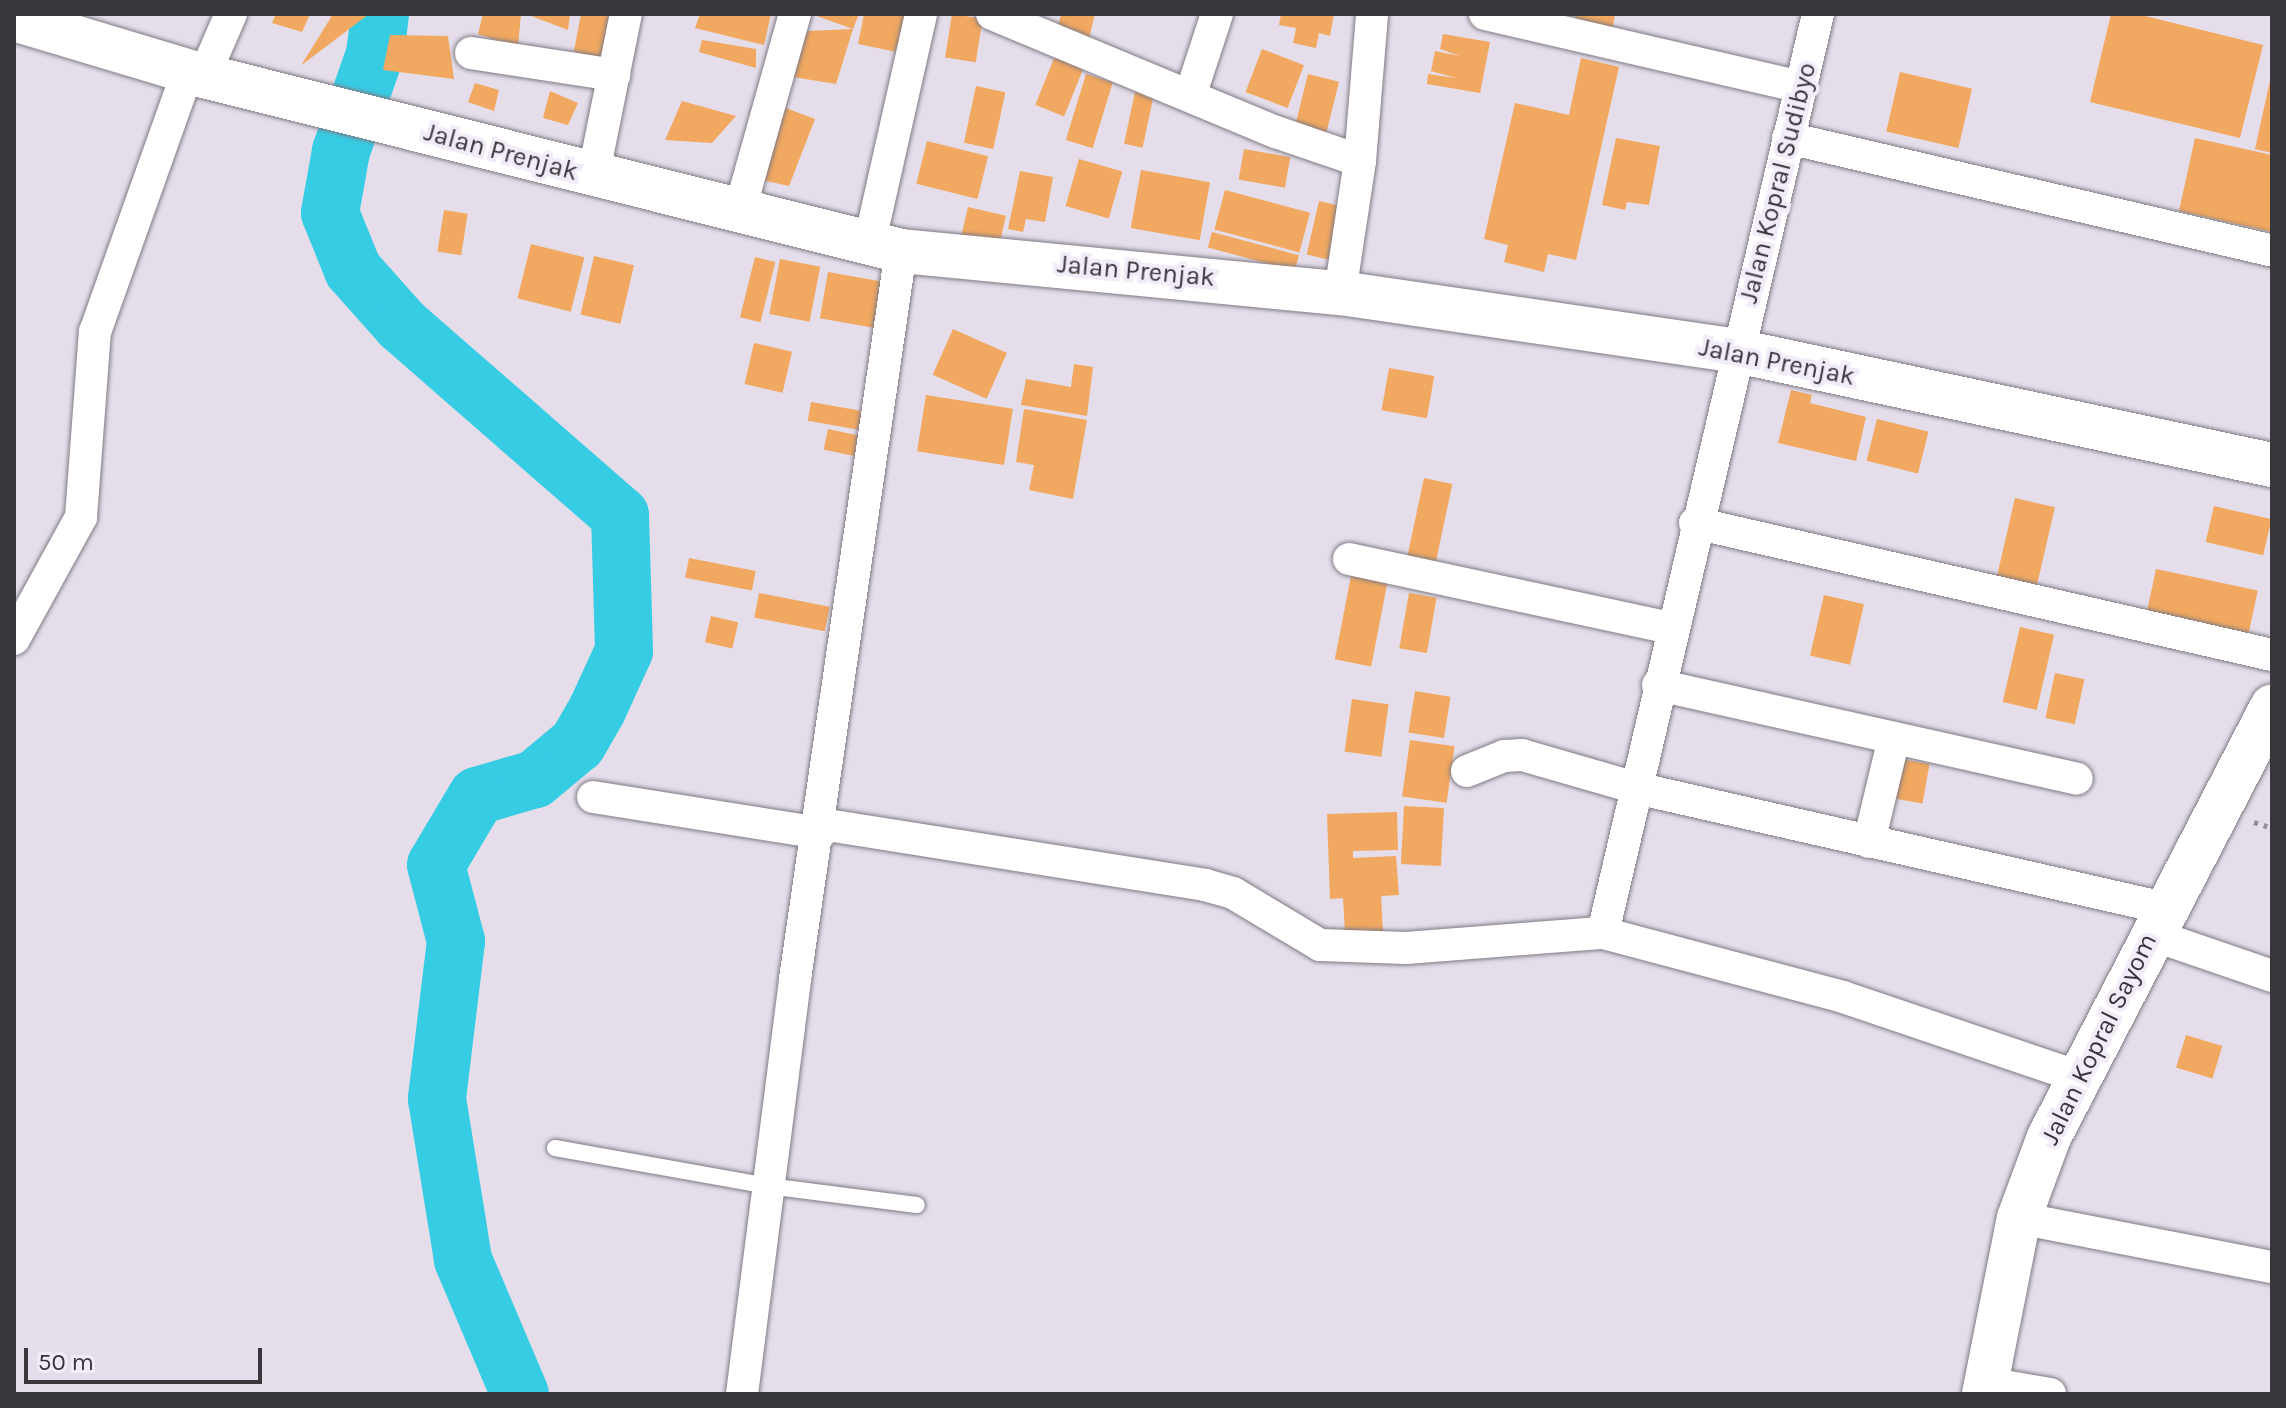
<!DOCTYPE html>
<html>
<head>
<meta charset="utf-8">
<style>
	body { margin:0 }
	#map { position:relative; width:2286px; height:1408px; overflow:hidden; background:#e5deea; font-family:Karla,sans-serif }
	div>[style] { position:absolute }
	.river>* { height:58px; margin:-29px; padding:0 29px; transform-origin:29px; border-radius:29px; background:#36cce4 }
	.building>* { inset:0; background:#f1a860; transform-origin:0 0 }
	.path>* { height:5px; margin-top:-2.5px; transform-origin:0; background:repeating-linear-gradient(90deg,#949098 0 4px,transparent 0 10px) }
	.roads { filter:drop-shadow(0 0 2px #7f7a84) drop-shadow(0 0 2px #7f7a84) }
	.lane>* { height:16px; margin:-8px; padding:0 8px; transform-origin:8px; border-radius:8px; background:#fff }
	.street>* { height:32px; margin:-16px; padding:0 16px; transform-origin:16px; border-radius:16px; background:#fff }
	.secondary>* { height:44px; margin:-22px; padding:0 22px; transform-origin:22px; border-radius:22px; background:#fff }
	span { translate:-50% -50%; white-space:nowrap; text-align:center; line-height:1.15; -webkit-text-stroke:8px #f2ecf8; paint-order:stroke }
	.street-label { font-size:26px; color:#38363a }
	.frame { position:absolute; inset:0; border:16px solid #38363a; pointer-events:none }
	.scale { position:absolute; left:24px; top:1348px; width:238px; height:36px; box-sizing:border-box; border:4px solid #38363a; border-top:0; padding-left:10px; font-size:24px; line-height:28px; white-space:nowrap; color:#38363a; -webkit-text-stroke:6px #f2ecf8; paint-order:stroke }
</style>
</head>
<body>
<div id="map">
	<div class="river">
		<div style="left:380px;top:14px;width:40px;rotate:97.1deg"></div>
		<div style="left:375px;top:54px;width:103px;rotate:109.3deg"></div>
		<div style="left:341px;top:151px;width:63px;rotate:100.1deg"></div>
		<div style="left:330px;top:213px;width:61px;rotate:68deg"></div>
		<div style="left:353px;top:270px;width:74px;rotate:48.3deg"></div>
		<div style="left:402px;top:325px;width:289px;rotate:41.1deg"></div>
		<div style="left:620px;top:515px;width:136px;rotate:88.3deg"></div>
		<div style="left:624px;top:651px;width:65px;rotate:114.6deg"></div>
		<div style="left:597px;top:710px;width:39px;rotate:120deg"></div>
		<div style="left:577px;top:744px;width:55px;rotate:140.2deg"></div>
		<div style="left:535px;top:779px;width:60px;rotate:163.7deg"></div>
		<div style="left:477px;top:796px;width:80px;rotate:120.7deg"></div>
		<div style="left:436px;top:865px;width:79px;rotate:75.3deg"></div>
		<div style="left:456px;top:941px;width:159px;rotate:96.9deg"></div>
		<div style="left:437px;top:1099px;width:163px;rotate:80.8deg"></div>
		<div style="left:463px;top:1260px;width:146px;rotate:67deg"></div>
	</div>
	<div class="building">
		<div style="clip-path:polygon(276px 14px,310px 14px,302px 32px,272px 23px)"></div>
		<div style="clip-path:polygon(333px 14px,369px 14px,303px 64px,302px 64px)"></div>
		<div style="clip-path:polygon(483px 14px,521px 14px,518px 47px,478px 34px)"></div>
		<div style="clip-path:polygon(526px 14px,570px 14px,568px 30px)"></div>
		<div style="clip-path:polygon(581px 14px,614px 14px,606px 63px,574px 51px)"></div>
		<div style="clip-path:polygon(700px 14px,771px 14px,764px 45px,695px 28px)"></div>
		<div style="clip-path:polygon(811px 14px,859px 14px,853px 29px)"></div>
		<div style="clip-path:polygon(864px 14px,905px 14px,897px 52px,858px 44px)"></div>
		<div style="left:952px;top:14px;width:31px;height:44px;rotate:9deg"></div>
		<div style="clip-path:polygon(1061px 14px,1095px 14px,1088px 42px,1056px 34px)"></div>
		<div style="clip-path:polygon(1281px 14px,1334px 14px,1330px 36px,1319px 33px,1316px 48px,1293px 43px,1296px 28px,1279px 25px)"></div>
		<div style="clip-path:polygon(1576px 14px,1615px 14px,1612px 31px,1574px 22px)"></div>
		<div style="clip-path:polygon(2111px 14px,2137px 14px,2263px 45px,2240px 138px,2090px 102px)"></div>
		<div style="clip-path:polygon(853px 29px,836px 84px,793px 77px,807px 31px)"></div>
		<div style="clip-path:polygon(1443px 34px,1490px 42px,1480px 93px,1427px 84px,1428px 74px,1456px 78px,1431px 71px,1435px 51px,1460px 56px,1440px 49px)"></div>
		<div style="clip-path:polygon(390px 35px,448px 36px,454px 79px,383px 70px)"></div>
		<div style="clip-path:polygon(702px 40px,756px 49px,756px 68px,699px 52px)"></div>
		<div style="left:1262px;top:49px;width:45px;height:46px;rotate:21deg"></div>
		<div style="left:1057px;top:51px;width:31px;height:58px;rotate:22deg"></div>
		<div style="clip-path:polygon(1581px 58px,1619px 67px,1576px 260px,1548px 254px,1544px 272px,1504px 262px,1508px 245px,1484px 239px,1515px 103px,1569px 115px)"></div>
		<div style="left:1900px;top:72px;width:74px;height:61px;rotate:13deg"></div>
		<div style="left:1086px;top:74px;width:28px;height:69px;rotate:17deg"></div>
		<div style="left:1308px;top:74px;width:32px;height:53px;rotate:14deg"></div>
		<div style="clip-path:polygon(2271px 76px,2272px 76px,2272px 153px,2255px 149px)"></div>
		<div style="clip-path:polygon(475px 83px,499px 90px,494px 111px,468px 102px)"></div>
		<div style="left:976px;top:86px;width:30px;height:58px;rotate:12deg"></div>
		<div style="clip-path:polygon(550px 91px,578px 103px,568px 125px,543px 118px)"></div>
		<div style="left:1135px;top:92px;width:19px;height:53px;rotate:12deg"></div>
		<div style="clip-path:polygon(682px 101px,736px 116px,712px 143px,665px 140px)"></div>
		<div style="clip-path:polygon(783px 107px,815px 119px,789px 186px,762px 180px)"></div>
		<div style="clip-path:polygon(1616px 138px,1660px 146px,1649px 205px,1627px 202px,1625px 210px,1602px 205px)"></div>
		<div style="clip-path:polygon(2195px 138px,2272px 155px,2272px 232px,2179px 211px)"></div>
		<div style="left:927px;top:141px;width:63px;height:44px;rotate:14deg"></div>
		<div style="left:1244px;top:149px;width:47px;height:31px;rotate:10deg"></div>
		<div style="left:1079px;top:159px;width:45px;height:49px;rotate:16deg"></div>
		<div style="left:1141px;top:170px;width:70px;height:59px;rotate:10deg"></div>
		<div style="clip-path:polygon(1020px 171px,1053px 177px,1045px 222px,1026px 219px,1023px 232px,1008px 229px)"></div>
		<div style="left:1225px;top:190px;width:88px;height:41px;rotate:15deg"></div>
		<div style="left:1319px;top:201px;width:32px;height:55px;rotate:13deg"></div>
		<div style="left:968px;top:207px;width:39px;height:38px;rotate:13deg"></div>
		<div style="left:444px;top:210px;width:24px;height:42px;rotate:9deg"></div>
		<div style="left:1212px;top:232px;width:90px;height:16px;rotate:15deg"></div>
		<div style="left:531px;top:244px;width:55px;height:56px;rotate:14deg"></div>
		<div style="left:594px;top:256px;width:41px;height:60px;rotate:13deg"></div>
		<div style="left:755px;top:257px;width:21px;height:62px;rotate:14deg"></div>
		<div style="left:780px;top:259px;width:41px;height:56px;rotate:11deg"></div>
		<div style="left:828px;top:272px;width:66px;height:47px;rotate:10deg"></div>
		<div style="left:953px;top:329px;width:59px;height:50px;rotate:24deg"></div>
		<div style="left:754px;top:343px;width:39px;height:42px;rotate:13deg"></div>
		<div style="clip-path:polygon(1074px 364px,1093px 367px,1087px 416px,1021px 405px,1026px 379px,1071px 387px)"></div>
		<div style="left:1389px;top:368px;width:46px;height:43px;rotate:10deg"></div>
		<div style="clip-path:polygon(1791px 390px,1812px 395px,1810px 403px,1866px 417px,1856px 461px,1778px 443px)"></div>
		<div style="left:926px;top:395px;width:88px;height:57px;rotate:9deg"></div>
		<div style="left:811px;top:402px;width:65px;height:19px;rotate:10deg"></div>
		<div style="clip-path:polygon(1024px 409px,1087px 420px,1073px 499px,1029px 490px,1034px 465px,1016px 462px)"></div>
		<div style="left:1877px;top:419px;width:53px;height:43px;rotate:14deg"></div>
		<div style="left:828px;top:429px;width:44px;height:21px;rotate:12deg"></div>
		<div style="left:1424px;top:478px;width:29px;height:82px;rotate:12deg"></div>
		<div style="left:2015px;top:498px;width:41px;height:82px;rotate:13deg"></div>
		<div style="left:2214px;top:506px;width:59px;height:37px;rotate:13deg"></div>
		<div style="left:689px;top:558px;width:68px;height:20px;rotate:11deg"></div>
		<div style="left:2156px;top:569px;width:104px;height:53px;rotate:12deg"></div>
		<div style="left:1352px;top:571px;width:37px;height:90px;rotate:11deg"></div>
		<div style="left:759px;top:593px;width:72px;height:25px;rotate:11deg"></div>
		<div style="left:1409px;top:593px;width:28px;height:56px;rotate:10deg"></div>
		<div style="left:1824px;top:595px;width:41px;height:62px;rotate:13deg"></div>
		<div style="left:711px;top:616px;width:28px;height:27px;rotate:13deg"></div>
		<div style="left:2020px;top:627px;width:35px;height:77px;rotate:13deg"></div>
		<div style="left:2055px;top:673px;width:30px;height:46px;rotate:12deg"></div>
		<div style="left:1415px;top:691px;width:36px;height:42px;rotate:9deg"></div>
		<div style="left:1352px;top:699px;width:37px;height:53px;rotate:8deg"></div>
		<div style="left:1410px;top:740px;width:45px;height:57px;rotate:8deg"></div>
		<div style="left:1895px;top:758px;width:35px;height:40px;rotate:10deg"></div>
		<div style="left:1404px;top:806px;width:40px;height:58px;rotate:3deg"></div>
		<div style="clip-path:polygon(1397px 812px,1398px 850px,1353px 851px,1353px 858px,1396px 856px,1399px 895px,1381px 896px,1383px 931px,1345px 933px,1343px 898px,1330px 899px,1327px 814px)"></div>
		<div style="left:2186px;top:1035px;width:38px;height:34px;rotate:17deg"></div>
	</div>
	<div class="path">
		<div style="left:2254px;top:822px;width:19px;rotate:18deg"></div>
	</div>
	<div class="roads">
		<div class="lane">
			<div style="left:555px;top:1148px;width:216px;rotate:10.1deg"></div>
			<div style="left:768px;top:1186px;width:150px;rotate:7.3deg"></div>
		</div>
		<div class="street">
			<div style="left:992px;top:14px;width:308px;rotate:22.6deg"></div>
			<div style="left:1276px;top:132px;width:89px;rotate:19deg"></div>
			<div style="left:1485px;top:14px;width:324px;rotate:13deg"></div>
			<div style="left:1818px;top:14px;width:944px;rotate:103.17deg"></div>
			<div style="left:1603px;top:933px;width:248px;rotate:14.9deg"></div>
			<div style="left:1843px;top:997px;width:247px;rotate:18.7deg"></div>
			<div style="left:471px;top:53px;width:145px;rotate:8.7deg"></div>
			<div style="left:204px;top:76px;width:68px;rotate:-66.5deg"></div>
			<div style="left:1191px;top:93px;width:83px;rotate:-71.8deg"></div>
			<div style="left:1788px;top:138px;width:497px;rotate:13.1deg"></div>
			<div style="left:593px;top:177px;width:166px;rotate:-78.6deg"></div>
			<div style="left:739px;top:213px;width:207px;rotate:-74.3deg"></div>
			<div style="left:869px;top:245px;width:237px;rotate:-77.3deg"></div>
			<div style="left:1340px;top:293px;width:134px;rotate:-81.4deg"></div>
			<div style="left:1360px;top:161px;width:147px;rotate:-85.3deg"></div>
			<div style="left:1695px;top:523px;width:592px;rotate:12.89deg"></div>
			<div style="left:1349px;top:559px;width:330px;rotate:12.1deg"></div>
			<div style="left:14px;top:639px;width:139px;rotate:-61.2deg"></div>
			<div style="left:81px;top:517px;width:186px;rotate:-85.7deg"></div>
			<div style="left:95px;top:332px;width:277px;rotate:-70.4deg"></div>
			<div style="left:1658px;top:685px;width:429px;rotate:12.6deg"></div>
			<div style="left:1467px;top:771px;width:40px;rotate:-22deg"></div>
			<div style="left:1504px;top:756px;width:18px;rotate:-3deg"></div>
			<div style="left:1522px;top:755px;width:119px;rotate:16.1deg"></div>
			<div style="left:1636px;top:788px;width:541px;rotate:12.8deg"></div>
			<div style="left:593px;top:797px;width:230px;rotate:9deg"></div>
			<div style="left:821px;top:824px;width:389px;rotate:9deg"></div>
			<div style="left:1205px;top:885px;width:29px;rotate:16deg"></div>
			<div style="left:1233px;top:893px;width:101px;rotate:30.9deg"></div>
			<div style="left:1320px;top:945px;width:86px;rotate:2deg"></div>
			<div style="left:1406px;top:948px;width:198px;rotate:-4.4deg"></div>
			<div style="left:1869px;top:842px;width:107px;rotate:-76.5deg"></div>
			<div style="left:2150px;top:934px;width:129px;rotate:19deg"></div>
			<div style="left:2019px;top:1218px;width:258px;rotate:11deg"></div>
			<div style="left:1986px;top:1383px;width:65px;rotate:9.8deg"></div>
			<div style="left:742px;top:1394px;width:418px;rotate:-82.7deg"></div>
			<div style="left:795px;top:979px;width:736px;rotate:-81.72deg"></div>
		</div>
		<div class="secondary">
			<div style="left:14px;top:19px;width:198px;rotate:16.7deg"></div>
			<div style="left:204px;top:76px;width:719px;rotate:14.09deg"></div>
			<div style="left:901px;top:251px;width:441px;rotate:5.5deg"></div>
			<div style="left:1340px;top:293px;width:401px;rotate:8.3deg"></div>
			<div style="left:1737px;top:351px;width:547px;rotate:12.03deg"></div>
			<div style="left:1984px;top:1394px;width:179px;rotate:-78.8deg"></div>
			<div style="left:2019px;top:1218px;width:86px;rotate:-69.7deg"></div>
			<div style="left:2049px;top:1137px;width:485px;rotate:-62.6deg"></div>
		</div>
	</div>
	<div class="street-label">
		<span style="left:501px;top:152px;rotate:15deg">Jalan Prenjak</span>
		<span style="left:1778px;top:183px;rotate:-76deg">Jalan Kopral Sudibyo</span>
		<span style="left:1136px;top:271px;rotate:5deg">Jalan Prenjak</span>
		<span style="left:1777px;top:362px;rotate:11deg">Jalan Prenjak</span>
		<span style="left:2099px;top:1039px;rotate:-64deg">Jalan Kopral Sayom</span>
	</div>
	<div class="frame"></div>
	<div class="scale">50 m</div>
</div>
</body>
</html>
